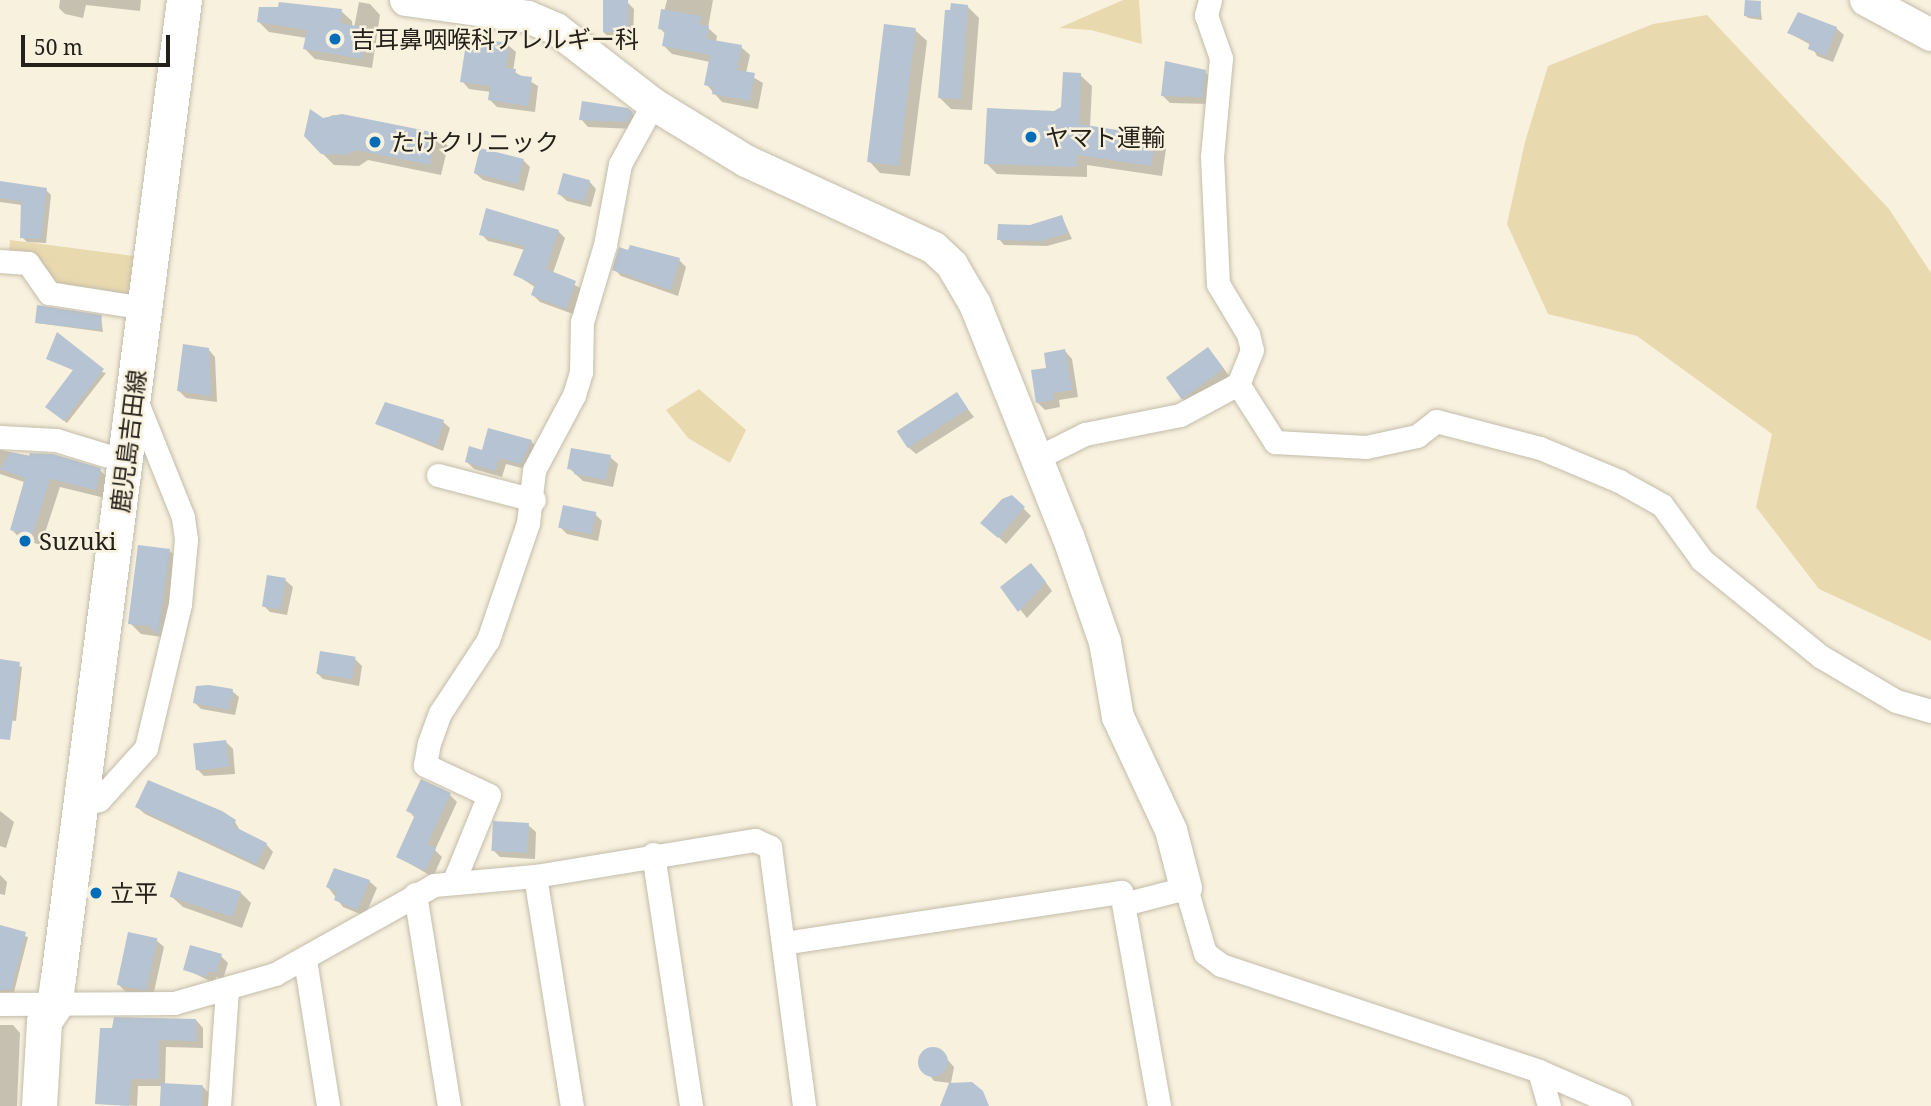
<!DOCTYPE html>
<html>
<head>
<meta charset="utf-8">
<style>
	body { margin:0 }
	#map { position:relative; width:1931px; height:1106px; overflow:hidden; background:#f8f1de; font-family:"Noto Serif","Noto Sans JP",serif }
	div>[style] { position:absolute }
	.green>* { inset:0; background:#e8d9af }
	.shadow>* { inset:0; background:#0003 }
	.building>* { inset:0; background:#b5c3d2; transform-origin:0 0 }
	.round { border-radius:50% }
	.roads { filter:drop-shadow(0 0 2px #c3bcaa) drop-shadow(0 0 2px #c3bcaa) }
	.street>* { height:23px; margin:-11.5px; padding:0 11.5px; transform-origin:11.5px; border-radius:11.5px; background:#fff }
	.secondary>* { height:32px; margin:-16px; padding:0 16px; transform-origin:16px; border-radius:16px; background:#fff }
	.primary>* { height:35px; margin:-17.5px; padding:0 17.5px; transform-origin:17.5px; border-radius:17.5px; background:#fff }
	.dots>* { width:19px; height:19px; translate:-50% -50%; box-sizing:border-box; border:4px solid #f8f1de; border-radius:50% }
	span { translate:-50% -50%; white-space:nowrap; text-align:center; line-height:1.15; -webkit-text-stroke:5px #f8f1de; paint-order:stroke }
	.poi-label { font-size:24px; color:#23211a }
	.left { translate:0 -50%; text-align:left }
	.street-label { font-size:24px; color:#23211a }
	.scale { position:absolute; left:21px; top:35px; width:149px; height:32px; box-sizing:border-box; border:4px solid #23211a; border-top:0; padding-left:9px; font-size:21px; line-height:24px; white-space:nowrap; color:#23211a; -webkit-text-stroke:5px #f8f1de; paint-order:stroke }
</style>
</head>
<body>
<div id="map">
	<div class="green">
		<div style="clip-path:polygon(1123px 0,1139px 0,1142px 44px,1091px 30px,1059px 28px)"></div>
		<div style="clip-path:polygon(1707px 15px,1889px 209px,1931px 273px,1931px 641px,1819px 589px,1756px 507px,1772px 434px,1637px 336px,1548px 314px,1507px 224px,1525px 142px,1548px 66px,1653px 24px)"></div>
		<div style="clip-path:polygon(10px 240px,134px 256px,128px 302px,52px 292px,9px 254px)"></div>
		<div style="clip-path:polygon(699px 389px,746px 430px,730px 463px,688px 438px,666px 410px)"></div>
	</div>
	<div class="shadow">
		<div style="clip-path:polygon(60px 0,141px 0,140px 11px,86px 5px,83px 18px,65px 14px,59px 8px)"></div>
		<div style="clip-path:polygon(667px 0,719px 0,713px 0,708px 28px,717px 36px,716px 42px,741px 47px,750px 55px,746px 73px,763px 83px,758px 109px,722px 102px,706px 84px,710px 62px,672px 54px,664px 46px,666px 35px,660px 28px)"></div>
		<div style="clip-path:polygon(359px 2px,370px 4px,380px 15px,372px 68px,315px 59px,305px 49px,307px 38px,269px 32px,259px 22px,279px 8px,341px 11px,352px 21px,353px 33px)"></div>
		<div style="clip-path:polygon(627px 2px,634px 9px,633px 40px,611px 39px,603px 32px)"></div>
		<div style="clip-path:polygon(1760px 3px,1762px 20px,1748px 18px,1745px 15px)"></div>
		<div style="clip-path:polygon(967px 6px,979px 18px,972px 110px,951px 109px,939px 97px)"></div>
		<div style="clip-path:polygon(1836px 28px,1844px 35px,1833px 62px,1817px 56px,1811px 45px,1789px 33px)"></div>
		<div style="clip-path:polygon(915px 30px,927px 41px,910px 176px,880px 173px,869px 161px)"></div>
		<div style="clip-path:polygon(508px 45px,516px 52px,513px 71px,538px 86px,535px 112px,497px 107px,490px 100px,491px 92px,469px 89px,462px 81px)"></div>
		<div style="clip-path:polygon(1205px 72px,1212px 79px,1210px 104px,1170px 103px,1163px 96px)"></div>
		<div style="clip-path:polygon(1080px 75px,1092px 86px,1090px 128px,1155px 138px,1166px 149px,1162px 176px,1087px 165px,1087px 177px,997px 174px,986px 163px,1063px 108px)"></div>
		<div style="clip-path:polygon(632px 113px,639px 120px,634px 129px,588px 127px,581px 119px)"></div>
		<div style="clip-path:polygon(333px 115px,436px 134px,448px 146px,441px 175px,368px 160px,359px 166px,334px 165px,322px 153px,323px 120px)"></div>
		<div style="clip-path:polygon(523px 160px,530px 167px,524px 191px,483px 180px,475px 173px)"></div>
		<div style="clip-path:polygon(589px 181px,596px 189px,591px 207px,567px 201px,559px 194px)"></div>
		<div style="clip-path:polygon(0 183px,46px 190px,51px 195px,46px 243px,27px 242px,22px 237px,22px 205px,0 202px)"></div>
		<div style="clip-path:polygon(1062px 217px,1072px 239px,1047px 246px,1004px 245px,999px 239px)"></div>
		<div style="clip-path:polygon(558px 231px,565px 238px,553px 273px,582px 289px,573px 314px,540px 302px,533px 295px,535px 287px,516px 275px,525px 250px,488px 241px,481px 234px)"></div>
		<div style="clip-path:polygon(679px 260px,686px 267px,678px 296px,621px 276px,614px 269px)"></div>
		<div style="clip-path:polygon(101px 317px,103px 332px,37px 323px)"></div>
		<div style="clip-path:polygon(208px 349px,215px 357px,217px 402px,186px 398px,179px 391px)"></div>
		<div style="clip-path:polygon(1065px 351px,1072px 359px,1078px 397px,1059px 400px,1060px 407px,1045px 410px,1037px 402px,1048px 369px)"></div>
		<div style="clip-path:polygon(1215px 357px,1230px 377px,1189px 405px,1182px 398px)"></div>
		<div style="clip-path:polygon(48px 358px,106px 373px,67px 423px,50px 410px,75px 371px)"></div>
		<div style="clip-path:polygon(956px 394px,974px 417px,916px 454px,908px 447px)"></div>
		<div style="clip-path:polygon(443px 422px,450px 428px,443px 451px,377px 424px)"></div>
		<div style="clip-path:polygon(531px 441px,538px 449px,529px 470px,506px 464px,502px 477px,474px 469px,467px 462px,484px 452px)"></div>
		<div style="clip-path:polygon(0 450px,100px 470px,109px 479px,105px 498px,60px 487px,41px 545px,21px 539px,11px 529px,24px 482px,0 474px)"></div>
		<div style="clip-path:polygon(610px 457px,618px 464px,613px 487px,583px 481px,569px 468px)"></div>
		<div style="clip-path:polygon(1012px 497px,1031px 516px,1006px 544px,983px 523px)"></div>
		<div style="clip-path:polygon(595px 514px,602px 521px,598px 541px,567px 534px,560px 527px)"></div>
		<div style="clip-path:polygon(170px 551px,181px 562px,162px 637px,141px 634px,130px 623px)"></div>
		<div style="clip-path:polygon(1039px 573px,1052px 591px,1027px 618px,1002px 587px)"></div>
		<div style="clip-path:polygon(285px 580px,293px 587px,287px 615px,270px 612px,263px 605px)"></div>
		<div style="clip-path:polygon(355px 659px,362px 666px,359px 686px,323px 679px,316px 672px)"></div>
		<div style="clip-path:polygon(0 661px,22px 667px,16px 721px,0 719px)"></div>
		<div style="clip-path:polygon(232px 691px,239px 697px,235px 715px,201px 709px,195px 703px)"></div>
		<div style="clip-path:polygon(226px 742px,233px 749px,235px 774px,204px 776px,197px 769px)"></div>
		<div style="clip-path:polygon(149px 783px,235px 822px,241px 832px,266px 844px,273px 852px,264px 870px,145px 814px,137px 807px)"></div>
		<div style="clip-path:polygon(450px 795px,457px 802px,435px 850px,442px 857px,433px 877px,398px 857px,415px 818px,408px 810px)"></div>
		<div style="clip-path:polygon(0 811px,14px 822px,6px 848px,0 846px)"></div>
		<div style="clip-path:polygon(528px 825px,536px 832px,535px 859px,500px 857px,493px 850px)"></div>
		<div style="clip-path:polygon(0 875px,7px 882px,5px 895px,0 894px)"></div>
		<div style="clip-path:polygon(369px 881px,377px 888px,365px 916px,343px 907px,328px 887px)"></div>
		<div style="clip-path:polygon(240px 892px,251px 903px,242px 928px,183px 907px,171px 896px)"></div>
		<div style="clip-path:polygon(0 929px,28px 937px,14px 992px,0 992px)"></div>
		<div style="clip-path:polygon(156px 940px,164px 947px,153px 996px,126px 992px,119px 985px)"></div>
		<div style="clip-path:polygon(221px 956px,228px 963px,223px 979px,216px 977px,214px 983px,185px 969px)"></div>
		<div style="clip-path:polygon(196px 1020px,203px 1028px,203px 1048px,166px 1047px,165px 1085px,202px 1086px,215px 1099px,215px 1106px,162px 1106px,162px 1086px,138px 1086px,137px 1106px,97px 1103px,102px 1030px)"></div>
		<div style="clip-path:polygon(0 1025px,13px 1025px,20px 1033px,17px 1106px,0 1106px)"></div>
		<div style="clip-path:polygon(938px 1049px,954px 1067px,951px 1083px,934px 1081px,919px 1061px,922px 1054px)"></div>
	</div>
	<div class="building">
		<div style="left:603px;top:0;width:25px;height:32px"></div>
		<div style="left:1745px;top:0;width:16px;height:16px;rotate:4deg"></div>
		<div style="clip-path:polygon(279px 2px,342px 9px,340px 23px,367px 28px,362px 59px,303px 49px,307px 30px,257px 22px,259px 7px,278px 7px)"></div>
		<div style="clip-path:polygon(951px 3px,968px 5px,961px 99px,938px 98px,945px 10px,950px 10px)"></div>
		<div style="clip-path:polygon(661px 9px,701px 16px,699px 24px,709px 26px,707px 39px,742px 45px,737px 70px,755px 73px,750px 101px,712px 94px,713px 87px,704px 85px,710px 55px,662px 46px,665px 30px,658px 29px)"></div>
		<div style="clip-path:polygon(1798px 12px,1837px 27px,1826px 56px,1808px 49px,1810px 42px,1787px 33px)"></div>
		<div style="left:884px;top:24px;width:32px;height:139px;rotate:7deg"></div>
		<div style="clip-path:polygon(467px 37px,509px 43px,506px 68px,516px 69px,515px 75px,532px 77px,528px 106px,488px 100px,490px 86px,460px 82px)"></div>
		<div style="clip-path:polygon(1165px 61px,1206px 70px,1203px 97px,1161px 96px)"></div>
		<div style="clip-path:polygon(1063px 72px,1081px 73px,1079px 124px,1156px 136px,1151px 166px,1077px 155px,1076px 167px,984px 164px,987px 108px,1054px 111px,1061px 107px)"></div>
		<div style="clip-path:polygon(582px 101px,628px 108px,633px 112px,627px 122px,579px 120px)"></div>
		<div style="clip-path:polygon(310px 109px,323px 118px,342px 114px,437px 133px,430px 165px,356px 150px,347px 155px,321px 154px,304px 136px)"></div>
		<div style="left:480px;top:148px;width:45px;height:26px;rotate:14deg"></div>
		<div style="left:563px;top:173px;width:28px;height:22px;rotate:15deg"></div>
		<div style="clip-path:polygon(0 181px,47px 188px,41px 239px,20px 238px,21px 201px,0 198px)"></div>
		<div style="clip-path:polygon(486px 208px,559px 230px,546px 269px,576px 281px,566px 309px,531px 295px,535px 284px,513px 275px,525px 246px,479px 235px)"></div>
		<div style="clip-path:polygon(1062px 215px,1068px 233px,1041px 241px,997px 240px,998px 224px,1030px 225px)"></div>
		<div style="clip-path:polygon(630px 245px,680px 258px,671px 290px,612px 270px,619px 247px,628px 250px)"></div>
		<div style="clip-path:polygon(37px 305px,102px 315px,100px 330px,35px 323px)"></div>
		<div style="clip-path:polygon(57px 332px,104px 369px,64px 421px,45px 407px,73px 370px,46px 359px)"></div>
		<div style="clip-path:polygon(183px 344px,209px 348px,211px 396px,177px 391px)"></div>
		<div style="left:1208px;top:347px;width:27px;height:52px;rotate:54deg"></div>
		<div style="clip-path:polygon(1065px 349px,1072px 390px,1053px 393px,1054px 400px,1036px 403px,1031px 370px,1046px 368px,1044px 353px)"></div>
		<div style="left:957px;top:392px;width:20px;height:72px;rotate:57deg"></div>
		<div style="clip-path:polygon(385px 402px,444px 420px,436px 446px,375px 424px)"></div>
		<div style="clip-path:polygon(488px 428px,532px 440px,521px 464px,499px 458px,495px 471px,465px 462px,469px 446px,482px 450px)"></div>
		<div style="clip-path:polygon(571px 448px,611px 455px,606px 480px,574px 474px,574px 470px,567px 469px)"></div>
		<div style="clip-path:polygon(10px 452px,29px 456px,30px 453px,53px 454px,101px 468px,96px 490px,50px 479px,32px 536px,10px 530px,25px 478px,0 469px)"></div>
		<div style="clip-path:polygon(1012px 495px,1025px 507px,998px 538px,980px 523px,1002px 499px)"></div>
		<div style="left:563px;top:505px;width:34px;height:23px;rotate:12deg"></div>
		<div style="clip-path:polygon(138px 545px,170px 549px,158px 634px,149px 626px,128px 624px)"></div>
		<div style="clip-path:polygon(1031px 563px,1046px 582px,1018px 612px,1000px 587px)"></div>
		<div style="left:267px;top:575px;width:19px;height:32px;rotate:9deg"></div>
		<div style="left:320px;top:651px;width:36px;height:23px;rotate:9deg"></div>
		<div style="clip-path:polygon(0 659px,20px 662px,10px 740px,0 739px)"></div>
		<div style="clip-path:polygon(209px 685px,233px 689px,229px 710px,193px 703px,196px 686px)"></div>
		<div style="left:226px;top:740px;width:27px;height:33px;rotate:84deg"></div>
		<div style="clip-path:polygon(421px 779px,451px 793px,427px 844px,436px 848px,425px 871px,396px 857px,415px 815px,406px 811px)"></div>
		<div style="clip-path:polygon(148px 780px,222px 811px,236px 820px,233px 826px,267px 843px,256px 864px,135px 807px)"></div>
		<div style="left:493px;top:821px;width:36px;height:30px;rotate:3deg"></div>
		<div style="clip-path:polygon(334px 868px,370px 880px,357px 910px,334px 900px,337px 892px,326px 887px)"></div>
		<div style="left:178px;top:871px;width:66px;height:27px;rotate:18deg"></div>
		<div style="clip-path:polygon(0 925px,26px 932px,11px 990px,0 990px)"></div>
		<div style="left:128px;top:932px;width:30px;height:54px;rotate:12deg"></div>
		<div style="clip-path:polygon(190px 945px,222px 954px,216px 973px,208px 971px,206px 977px,183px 970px)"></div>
		<div style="clip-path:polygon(114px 1017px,196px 1019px,196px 1041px,159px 1040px,159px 1079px,131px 1079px,129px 1106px,95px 1104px,100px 1028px,112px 1028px)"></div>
		<div class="round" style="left:918px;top:1047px;width:30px;height:30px"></div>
		<div style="clip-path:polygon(972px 1082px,983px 1091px,989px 1106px,940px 1106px,949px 1083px)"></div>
		<div style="left:161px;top:1083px;width:42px;height:23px;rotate:3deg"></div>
	</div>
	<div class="roads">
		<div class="street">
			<div style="left:1210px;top:0;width:16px;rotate:105deg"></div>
			<div style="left:1206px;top:15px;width:46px;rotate:70.8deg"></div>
			<div style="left:1221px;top:58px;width:99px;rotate:95.2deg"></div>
			<div style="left:1212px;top:157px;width:127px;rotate:87.3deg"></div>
			<div style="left:1218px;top:284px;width:58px;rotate:59deg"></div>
			<div style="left:1248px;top:334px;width:16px;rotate:76deg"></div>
			<div style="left:1252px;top:350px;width:37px;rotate:112deg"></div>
			<div style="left:1238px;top:384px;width:69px;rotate:57.5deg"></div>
			<div style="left:1275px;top:442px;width:91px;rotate:3.1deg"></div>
			<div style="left:1366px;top:447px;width:52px;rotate:-12.2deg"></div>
			<div style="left:1417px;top:436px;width:24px;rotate:-38deg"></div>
			<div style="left:1436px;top:421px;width:107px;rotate:14.6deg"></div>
			<div style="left:1540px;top:448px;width:86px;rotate:22.7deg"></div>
			<div style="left:1619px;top:481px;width:49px;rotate:29.2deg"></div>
			<div style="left:1662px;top:505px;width:68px;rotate:54deg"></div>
			<div style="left:1702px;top:560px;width:152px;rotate:39.1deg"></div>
			<div style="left:1820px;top:656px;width:88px;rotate:30.6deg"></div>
			<div style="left:1896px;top:701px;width:36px;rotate:16deg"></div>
			<div style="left:0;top:261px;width:28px;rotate:4deg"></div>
			<div style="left:28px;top:263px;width:37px;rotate:55deg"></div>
			<div style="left:49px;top:293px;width:97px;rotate:8.9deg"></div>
			<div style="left:0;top:437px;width:56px;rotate:3.1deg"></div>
			<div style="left:56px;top:440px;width:72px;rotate:16.9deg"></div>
			<div style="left:1037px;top:458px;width:54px;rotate:-26.6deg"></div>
			<div style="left:1085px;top:434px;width:97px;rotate:-11.3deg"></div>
			<div style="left:1180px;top:415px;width:66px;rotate:-28.1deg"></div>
			<div style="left:438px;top:475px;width:99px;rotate:14.6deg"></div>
			<div style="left:80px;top:806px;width:20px;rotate:-18deg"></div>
			<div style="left:99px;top:800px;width:70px;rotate:-47.9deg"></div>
			<div style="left:146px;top:748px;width:148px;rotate:-76.7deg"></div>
			<div style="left:180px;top:604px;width:65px;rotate:-84.7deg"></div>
			<div style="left:186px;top:539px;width:22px;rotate:-98deg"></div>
			<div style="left:183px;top:517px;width:126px;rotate:-111.9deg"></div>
			<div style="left:653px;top:854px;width:255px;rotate:81.4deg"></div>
			<div style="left:535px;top:876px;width:233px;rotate:80.9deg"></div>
			<div style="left:453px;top:883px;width:95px;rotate:-67.8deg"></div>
			<div style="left:489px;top:795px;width:71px;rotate:-154.9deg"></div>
			<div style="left:425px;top:765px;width:22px;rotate:-80deg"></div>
			<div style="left:429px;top:743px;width:32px;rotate:-70deg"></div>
			<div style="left:440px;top:713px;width:87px;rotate:-56.7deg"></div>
			<div style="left:488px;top:640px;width:124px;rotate:-71.1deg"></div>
			<div style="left:528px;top:523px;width:53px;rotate:-83.5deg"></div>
			<div style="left:534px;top:470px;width:85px;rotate:-61.9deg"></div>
			<div style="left:574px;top:395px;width:24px;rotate:-73deg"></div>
			<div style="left:581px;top:372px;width:50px;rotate:-88.9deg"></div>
			<div style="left:582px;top:322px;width:80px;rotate:-73.4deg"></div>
			<div style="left:605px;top:245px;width:82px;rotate:-79.5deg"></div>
			<div style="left:620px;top:164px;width:68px;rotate:-61.2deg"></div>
			<div style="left:415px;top:894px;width:215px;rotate:80.9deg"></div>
			<div style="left:1124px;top:904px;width:64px;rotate:-14.5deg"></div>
			<div style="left:1186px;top:888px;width:68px;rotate:73.7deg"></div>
			<div style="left:1205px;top:953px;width:20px;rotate:37deg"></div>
			<div style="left:1221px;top:965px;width:335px;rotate:18.4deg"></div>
			<div style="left:1539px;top:1071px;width:88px;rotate:23.4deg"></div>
			<div style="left:783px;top:943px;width:342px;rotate:-8.6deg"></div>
			<div style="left:1121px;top:892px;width:217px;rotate:79.9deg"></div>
			<div style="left:305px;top:960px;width:148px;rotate:81deg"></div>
			<div style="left:0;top:1004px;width:174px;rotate:-0.3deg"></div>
			<div style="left:174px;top:1003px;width:105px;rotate:-16deg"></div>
			<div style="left:275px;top:974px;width:182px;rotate:-29.2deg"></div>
			<div style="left:434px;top:885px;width:101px;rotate:-5.1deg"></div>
			<div style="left:535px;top:876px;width:223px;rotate:-9.3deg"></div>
			<div style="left:755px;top:840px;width:17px;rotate:25deg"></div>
			<div style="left:770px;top:847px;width:261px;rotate:82.5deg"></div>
			<div style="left:1539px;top:1071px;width:36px;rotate:74deg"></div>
			<div style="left:219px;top:1106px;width:118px;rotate:-86.1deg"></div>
		</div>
		<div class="secondary">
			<div style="left:406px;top:0;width:123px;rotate:7.9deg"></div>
			<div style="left:528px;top:17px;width:30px;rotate:23deg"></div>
			<div style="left:556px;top:29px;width:123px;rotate:37.7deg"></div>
			<div style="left:653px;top:104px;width:109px;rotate:31.5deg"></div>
			<div style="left:746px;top:161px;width:207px;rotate:24.8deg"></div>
			<div style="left:934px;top:248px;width:25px;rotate:43deg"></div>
			<div style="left:952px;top:265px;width:45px;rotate:59.5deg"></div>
			<div style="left:975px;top:304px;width:250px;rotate:68.2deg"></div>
			<div style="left:1068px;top:536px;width:112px;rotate:70.8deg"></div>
			<div style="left:1105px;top:642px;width:76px;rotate:80.2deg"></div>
			<div style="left:1118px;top:717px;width:125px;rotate:64.9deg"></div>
			<div style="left:1171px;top:830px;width:60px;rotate:75.5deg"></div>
			<div style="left:1866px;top:0;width:74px;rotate:28.3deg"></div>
		</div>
		<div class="primary">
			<div style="left:39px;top:1106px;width:85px;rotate:-86.6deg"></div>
			<div style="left:44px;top:1021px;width:18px;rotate:-56deg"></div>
			<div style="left:54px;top:1006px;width:28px;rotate:-82deg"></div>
			<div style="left:58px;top:978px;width:986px;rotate:-82.66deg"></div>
		</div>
	</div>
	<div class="dots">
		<div style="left:335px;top:39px;background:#016db8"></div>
		<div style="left:1031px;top:137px;background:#016db8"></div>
		<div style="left:375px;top:142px;background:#016db8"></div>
		<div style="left:25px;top:541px;background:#016db8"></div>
		<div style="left:96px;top:893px;background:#016db8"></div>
	</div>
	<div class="poi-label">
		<span class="left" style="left:351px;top:39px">吉耳鼻咽喉科アレルギー科</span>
		<span class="left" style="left:1045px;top:137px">ヤマト運輸</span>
		<span class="left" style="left:391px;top:142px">たけクリニック</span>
		<span class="left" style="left:39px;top:541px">Suzuki</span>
		<span class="left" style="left:110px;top:893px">立平</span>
	</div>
	<div class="street-label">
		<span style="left:128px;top:441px;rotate:-83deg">鹿児島吉田線</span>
	</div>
	<div class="scale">50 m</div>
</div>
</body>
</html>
